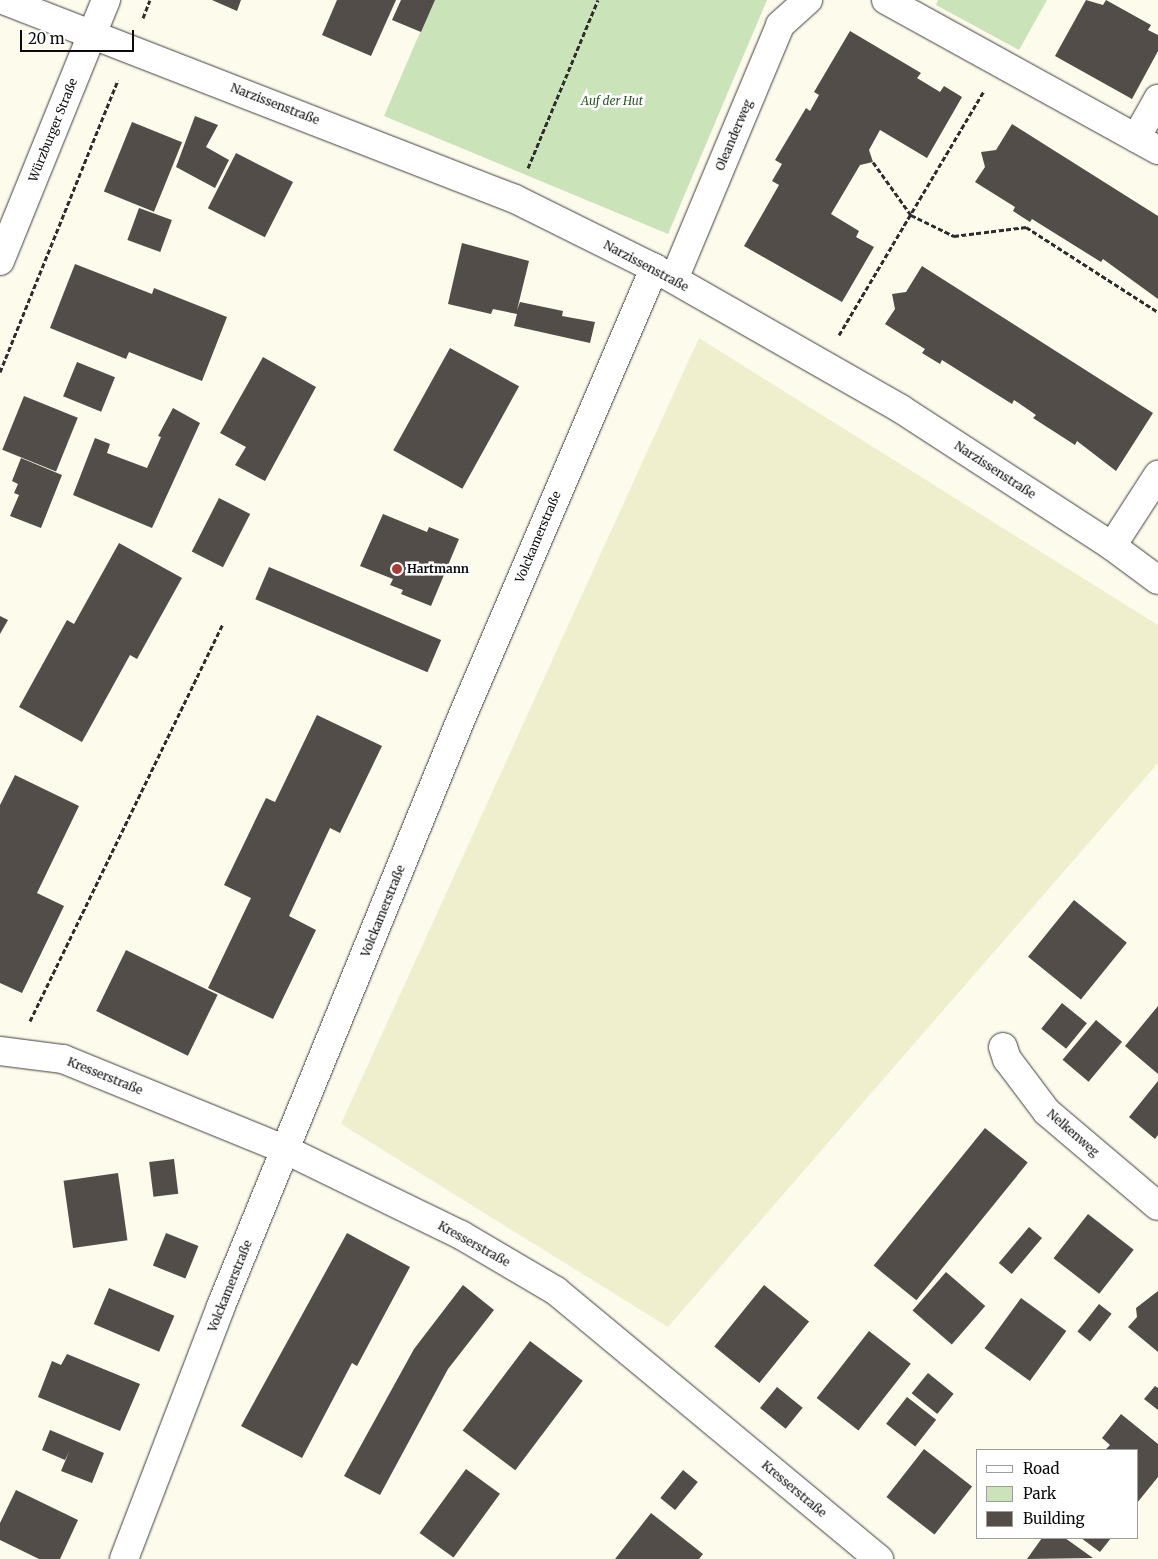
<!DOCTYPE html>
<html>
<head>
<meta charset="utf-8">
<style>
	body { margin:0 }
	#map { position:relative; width:1158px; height:1559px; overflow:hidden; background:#fdfbeb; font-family:Merriweather,serif }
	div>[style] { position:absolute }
	.farmland>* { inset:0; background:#efefce }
	.green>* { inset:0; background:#cae3b9 }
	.building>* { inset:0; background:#524d48; transform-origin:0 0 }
	.path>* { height:3px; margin-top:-1.5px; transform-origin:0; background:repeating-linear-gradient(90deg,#2d2d2d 0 5px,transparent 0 7.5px) }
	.roads { filter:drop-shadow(0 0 1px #3e3e3e) drop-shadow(0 0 1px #3e3e3e) }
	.minor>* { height:28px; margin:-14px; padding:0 14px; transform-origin:14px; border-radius:14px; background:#fff }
	.tertiary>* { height:28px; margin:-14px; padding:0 14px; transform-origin:14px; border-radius:14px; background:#fff }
	.dots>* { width:14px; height:14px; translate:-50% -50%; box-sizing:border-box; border:2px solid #fff; border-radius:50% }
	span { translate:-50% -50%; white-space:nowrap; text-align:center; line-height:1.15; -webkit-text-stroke:5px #fff; paint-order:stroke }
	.park-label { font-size:12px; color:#295a23; font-style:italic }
	.street-label { font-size:12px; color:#0b0b0b }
	.poi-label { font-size:12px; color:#0b0b0b; font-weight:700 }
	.left { translate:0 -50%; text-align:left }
	.legend { position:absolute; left:976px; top:1449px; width:162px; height:90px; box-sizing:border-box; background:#fff; border:1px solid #9d9d9d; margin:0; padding:6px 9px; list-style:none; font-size:15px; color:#0b0b0b }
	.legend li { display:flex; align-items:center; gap:10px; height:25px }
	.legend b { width:25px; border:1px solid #9d9d9d }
	.scale { position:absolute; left:20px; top:30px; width:114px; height:22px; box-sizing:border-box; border:2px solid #0b0b0b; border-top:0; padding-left:6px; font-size:15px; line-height:18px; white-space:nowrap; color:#0b0b0b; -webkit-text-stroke:4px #fff; paint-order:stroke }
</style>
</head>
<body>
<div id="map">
	<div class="farmland">
		<div style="clip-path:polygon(699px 338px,1158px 625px,1158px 763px,668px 1327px,341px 1124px)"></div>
	</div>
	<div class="green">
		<div style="clip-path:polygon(434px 0,767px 0,668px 234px,384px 116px)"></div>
		<div style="clip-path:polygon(938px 0,1047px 0,1019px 50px,936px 5px)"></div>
	</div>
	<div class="building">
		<div style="clip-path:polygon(212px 0,241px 0,237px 11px)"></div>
		<div style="clip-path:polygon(337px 0,396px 0,371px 56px,322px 35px)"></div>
		<div style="clip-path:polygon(401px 0,435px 0,421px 32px,392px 20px)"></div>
		<div style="clip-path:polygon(1086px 0,1103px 5px,1106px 0,1151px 25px,1148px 30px,1158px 35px,1158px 51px,1132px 99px,1055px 56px)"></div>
		<div style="clip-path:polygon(850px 31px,921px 73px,917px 78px,940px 92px,944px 86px,962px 97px,927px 158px,880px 130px,869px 150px,873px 162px,860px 165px,831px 214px,859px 231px,856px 237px,874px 247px,842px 302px,744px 246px,779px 185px,772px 181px,782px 164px,775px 160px,806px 108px,810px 111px,819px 95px,814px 92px)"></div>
		<div style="clip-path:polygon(195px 116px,218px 125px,206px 147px,229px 160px,215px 188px,176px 167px)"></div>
		<div style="left:132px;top:122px;width:54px;height:75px;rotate:22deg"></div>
		<div style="clip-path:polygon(1012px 124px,1158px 216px,1158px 299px,1103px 259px,1101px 262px,1032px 219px,1030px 222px,1013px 211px,1015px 207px,975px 182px,985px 167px,981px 152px,996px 150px)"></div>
		<div style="left:236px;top:153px;width:64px;height:62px;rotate:27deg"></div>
		<div style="left:139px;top:208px;width:35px;height:34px;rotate:20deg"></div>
		<div style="clip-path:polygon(462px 243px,529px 261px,517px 310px,520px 302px,563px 311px,562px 316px,595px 322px,590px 343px,514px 326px,517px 314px,493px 309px,491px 314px,448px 304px)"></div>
		<div style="clip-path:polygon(75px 264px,152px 294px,154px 288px,227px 317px,202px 381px,129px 352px,126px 359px,50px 328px)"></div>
		<div style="clip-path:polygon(922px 266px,1153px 413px,1116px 471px,1077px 441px,1075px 445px,1033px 418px,1036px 415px,1014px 400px,1012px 404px,942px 360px,940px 364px,922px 353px,925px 349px,885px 324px,895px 309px,892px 294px,906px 292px)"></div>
		<div style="left:450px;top:348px;width:79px;height:117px;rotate:29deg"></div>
		<div style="clip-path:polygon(263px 357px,316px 387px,265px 481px,235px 465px,246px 447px,220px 433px)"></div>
		<div style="left:77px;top:362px;width:41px;height:37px;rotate:22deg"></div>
		<div style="left:24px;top:396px;width:58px;height:58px;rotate:22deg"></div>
		<div style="clip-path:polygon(173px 408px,200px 423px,152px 528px,73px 495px,95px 438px,110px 444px,107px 453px,147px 468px,161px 437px,158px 436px)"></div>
		<div style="clip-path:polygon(21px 458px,62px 475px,41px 528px,10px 516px,19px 495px,14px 493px,18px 484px,12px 481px)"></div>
		<div style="left:219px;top:498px;width:35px;height:60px;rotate:27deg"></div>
		<div style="clip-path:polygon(383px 514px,427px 532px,429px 527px,459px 539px,431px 606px,401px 594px,403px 590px,390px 585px,393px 579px,360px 566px)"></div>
		<div style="clip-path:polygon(119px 543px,182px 578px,137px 659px,130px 655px,82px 742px,19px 707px,67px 620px,74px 624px)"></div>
		<div style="left:269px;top:567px;width:187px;height:35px;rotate:23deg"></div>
		<div style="clip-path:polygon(0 616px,8px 620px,0 634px)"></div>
		<div style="clip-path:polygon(317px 715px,382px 746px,340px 833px,330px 828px,289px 916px,316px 930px,273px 1019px,208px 988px,251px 898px,224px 885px,266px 798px,275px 802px)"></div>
		<div style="clip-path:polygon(15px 775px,79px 806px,37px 893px,64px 906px,22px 993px,0 983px,0 805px)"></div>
		<div style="left:1074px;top:900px;width:68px;height:73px;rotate:39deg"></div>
		<div style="left:126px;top:950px;width:102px;height:68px;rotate:26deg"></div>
		<div style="left:1062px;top:1003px;width:32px;height:33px;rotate:39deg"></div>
		<div style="clip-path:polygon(1158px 1006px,1158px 1074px,1125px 1046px)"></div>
		<div style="left:1096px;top:1020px;width:34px;height:52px;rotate:40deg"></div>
		<div style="clip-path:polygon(1158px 1081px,1158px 1135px,1155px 1139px,1129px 1117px)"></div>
		<div style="left:985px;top:1128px;width:55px;height:177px;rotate:39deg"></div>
		<div style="left:174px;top:1159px;width:35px;height:25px;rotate:83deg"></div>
		<div style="left:118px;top:1173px;width:68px;height:55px;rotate:82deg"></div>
		<div style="left:1088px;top:1214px;width:58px;height:56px;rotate:38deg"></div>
		<div style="left:1029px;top:1227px;width:17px;height:47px;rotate:40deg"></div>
		<div style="left:166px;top:1233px;width:35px;height:35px;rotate:22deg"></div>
		<div style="clip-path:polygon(347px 1233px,410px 1267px,357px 1366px,352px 1363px,302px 1458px,241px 1426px)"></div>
		<div style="left:946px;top:1272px;width:52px;height:51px;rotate:41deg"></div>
		<div style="clip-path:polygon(463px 1285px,494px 1310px,448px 1369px,380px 1495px,344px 1476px,414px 1349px)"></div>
		<div style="left:764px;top:1285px;width:58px;height:79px;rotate:39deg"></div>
		<div style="left:109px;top:1288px;width:71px;height:39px;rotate:23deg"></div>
		<div style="clip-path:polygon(1158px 1291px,1158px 1352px,1128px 1327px,1137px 1317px,1136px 1308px)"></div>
		<div style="left:1021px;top:1298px;width:56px;height:62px;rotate:36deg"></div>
		<div style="left:1099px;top:1304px;width:16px;height:35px;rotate:38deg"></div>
		<div style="left:869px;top:1331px;width:53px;height:85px;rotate:38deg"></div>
		<div style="left:530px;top:1341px;width:66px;height:112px;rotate:37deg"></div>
		<div style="clip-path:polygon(67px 1354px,140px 1384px,120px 1431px,38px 1397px,52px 1361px,61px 1365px)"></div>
		<div style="left:928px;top:1373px;width:33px;height:26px;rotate:39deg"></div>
		<div style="clip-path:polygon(1155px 1386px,1158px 1388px,1158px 1410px,1144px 1399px)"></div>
		<div style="left:777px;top:1387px;width:33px;height:27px;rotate:39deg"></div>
		<div style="left:907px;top:1397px;width:37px;height:34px;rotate:38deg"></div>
		<div style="clip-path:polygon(1121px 1414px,1158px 1444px,1158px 1477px,1137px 1503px,1137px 1450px,1105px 1450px,1110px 1445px,1102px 1438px)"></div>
		<div style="clip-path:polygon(50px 1430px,104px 1453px,92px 1483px,61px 1471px,69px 1452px,65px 1460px,42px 1450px)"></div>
		<div style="left:924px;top:1449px;width:61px;height:61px;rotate:38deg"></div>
		<div style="left:466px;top:1469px;width:42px;height:79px;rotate:36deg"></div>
		<div style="left:683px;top:1470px;width:19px;height:36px;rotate:39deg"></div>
		<div style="clip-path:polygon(16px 1490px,78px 1520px,60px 1559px,39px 1559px,0 1540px,0 1523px)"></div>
		<div style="clip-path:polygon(651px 1513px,703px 1554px,699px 1559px,615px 1559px)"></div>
		<div style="clip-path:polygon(1042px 1538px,1065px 1538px,1093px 1558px,1027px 1559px)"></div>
		<div style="clip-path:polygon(1081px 1538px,1111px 1538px,1100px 1552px)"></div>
	</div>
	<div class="path">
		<div style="left:143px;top:18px;width:19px;rotate:-69deg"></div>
		<div style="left:873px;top:162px;width:65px;rotate:54.4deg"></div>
		<div style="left:911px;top:215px;width:48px;rotate:26deg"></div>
		<div style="left:954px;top:236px;width:73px;rotate:-7.1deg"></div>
		<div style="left:1026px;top:227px;width:157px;rotate:32.8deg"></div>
		<div style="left:528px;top:168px;width:182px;rotate:-67.4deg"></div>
		<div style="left:839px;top:335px;width:284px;rotate:-59.3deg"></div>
		<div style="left:0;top:372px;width:315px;rotate:-68deg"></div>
		<div style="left:30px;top:1021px;width:442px;rotate:-64.1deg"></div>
	</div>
	<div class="roads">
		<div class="minor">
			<div style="left:3px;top:0;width:549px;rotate:21.24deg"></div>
			<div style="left:515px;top:199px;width:155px;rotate:26.4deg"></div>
			<div style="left:654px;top:268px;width:284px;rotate:29.7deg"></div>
			<div style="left:901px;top:409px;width:252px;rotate:33deg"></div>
			<div style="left:1112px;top:546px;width:57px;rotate:36.5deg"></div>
			<div style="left:886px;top:0;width:311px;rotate:28.9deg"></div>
			<div style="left:1136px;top:138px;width:45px;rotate:-60.6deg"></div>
			<div style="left:674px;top:279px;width:275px;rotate:-67.3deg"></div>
			<div style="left:780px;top:25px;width:38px;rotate:-42deg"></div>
			<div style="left:1112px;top:546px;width:85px;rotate:-57.1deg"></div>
			<div style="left:1003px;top:1047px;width:13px;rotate:72deg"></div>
			<div style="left:1007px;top:1059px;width:66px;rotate:53deg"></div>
			<div style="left:1047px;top:1112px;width:145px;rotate:40.3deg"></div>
			<div style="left:0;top:1051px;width:64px;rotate:7.2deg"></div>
			<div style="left:63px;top:1059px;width:241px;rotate:22.2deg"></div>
			<div style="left:286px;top:1150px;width:195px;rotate:25.9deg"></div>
			<div style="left:461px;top:1235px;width:110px;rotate:30.5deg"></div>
			<div style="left:556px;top:1291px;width:420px;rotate:39.7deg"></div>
			<div style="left:124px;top:1559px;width:271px;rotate:-69deg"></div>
			<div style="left:221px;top:1306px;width:634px;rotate:-67.76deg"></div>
			<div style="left:461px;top:719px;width:491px;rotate:-66.8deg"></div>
		</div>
		<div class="tertiary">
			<div style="left:0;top:261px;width:282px;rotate:-67.9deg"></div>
		</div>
	</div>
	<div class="dots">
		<div style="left:397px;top:569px;background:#aa3b34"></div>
	</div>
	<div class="park-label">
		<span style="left:612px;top:101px">Auf der Hut</span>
	</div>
	<div class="street-label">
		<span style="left:275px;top:104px;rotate:21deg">Narzissenstraße</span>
		<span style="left:53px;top:130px;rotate:-68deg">Würzburger Straße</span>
		<span style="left:734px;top:135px;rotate:-67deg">Oleanderweg</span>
		<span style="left:646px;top:266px;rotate:28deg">Narzissenstraße</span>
		<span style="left:995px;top:470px;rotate:33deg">Narzissenstraße</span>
		<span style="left:538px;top:537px;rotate:-67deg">Volckamerstraße</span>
		<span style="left:383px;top:911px;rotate:-68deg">Volckamerstraße</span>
		<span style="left:105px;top:1076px;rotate:22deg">Kresserstraße</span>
		<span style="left:1073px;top:1133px;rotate:41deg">Nelkenweg</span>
		<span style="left:474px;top:1244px;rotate:29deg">Kresserstraße</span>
		<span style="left:230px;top:1286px;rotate:-68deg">Volckamerstraße</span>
		<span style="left:794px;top:1489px;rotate:40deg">Kresserstraße</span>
	</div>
	<div class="poi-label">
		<span class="left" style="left:407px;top:569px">Hartmann</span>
	</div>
	<ul class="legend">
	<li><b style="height:6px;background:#fff"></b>Road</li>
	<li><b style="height:14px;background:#cae3b9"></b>Park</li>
	<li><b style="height:14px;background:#524d48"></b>Building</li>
	</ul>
	<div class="scale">20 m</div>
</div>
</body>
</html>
